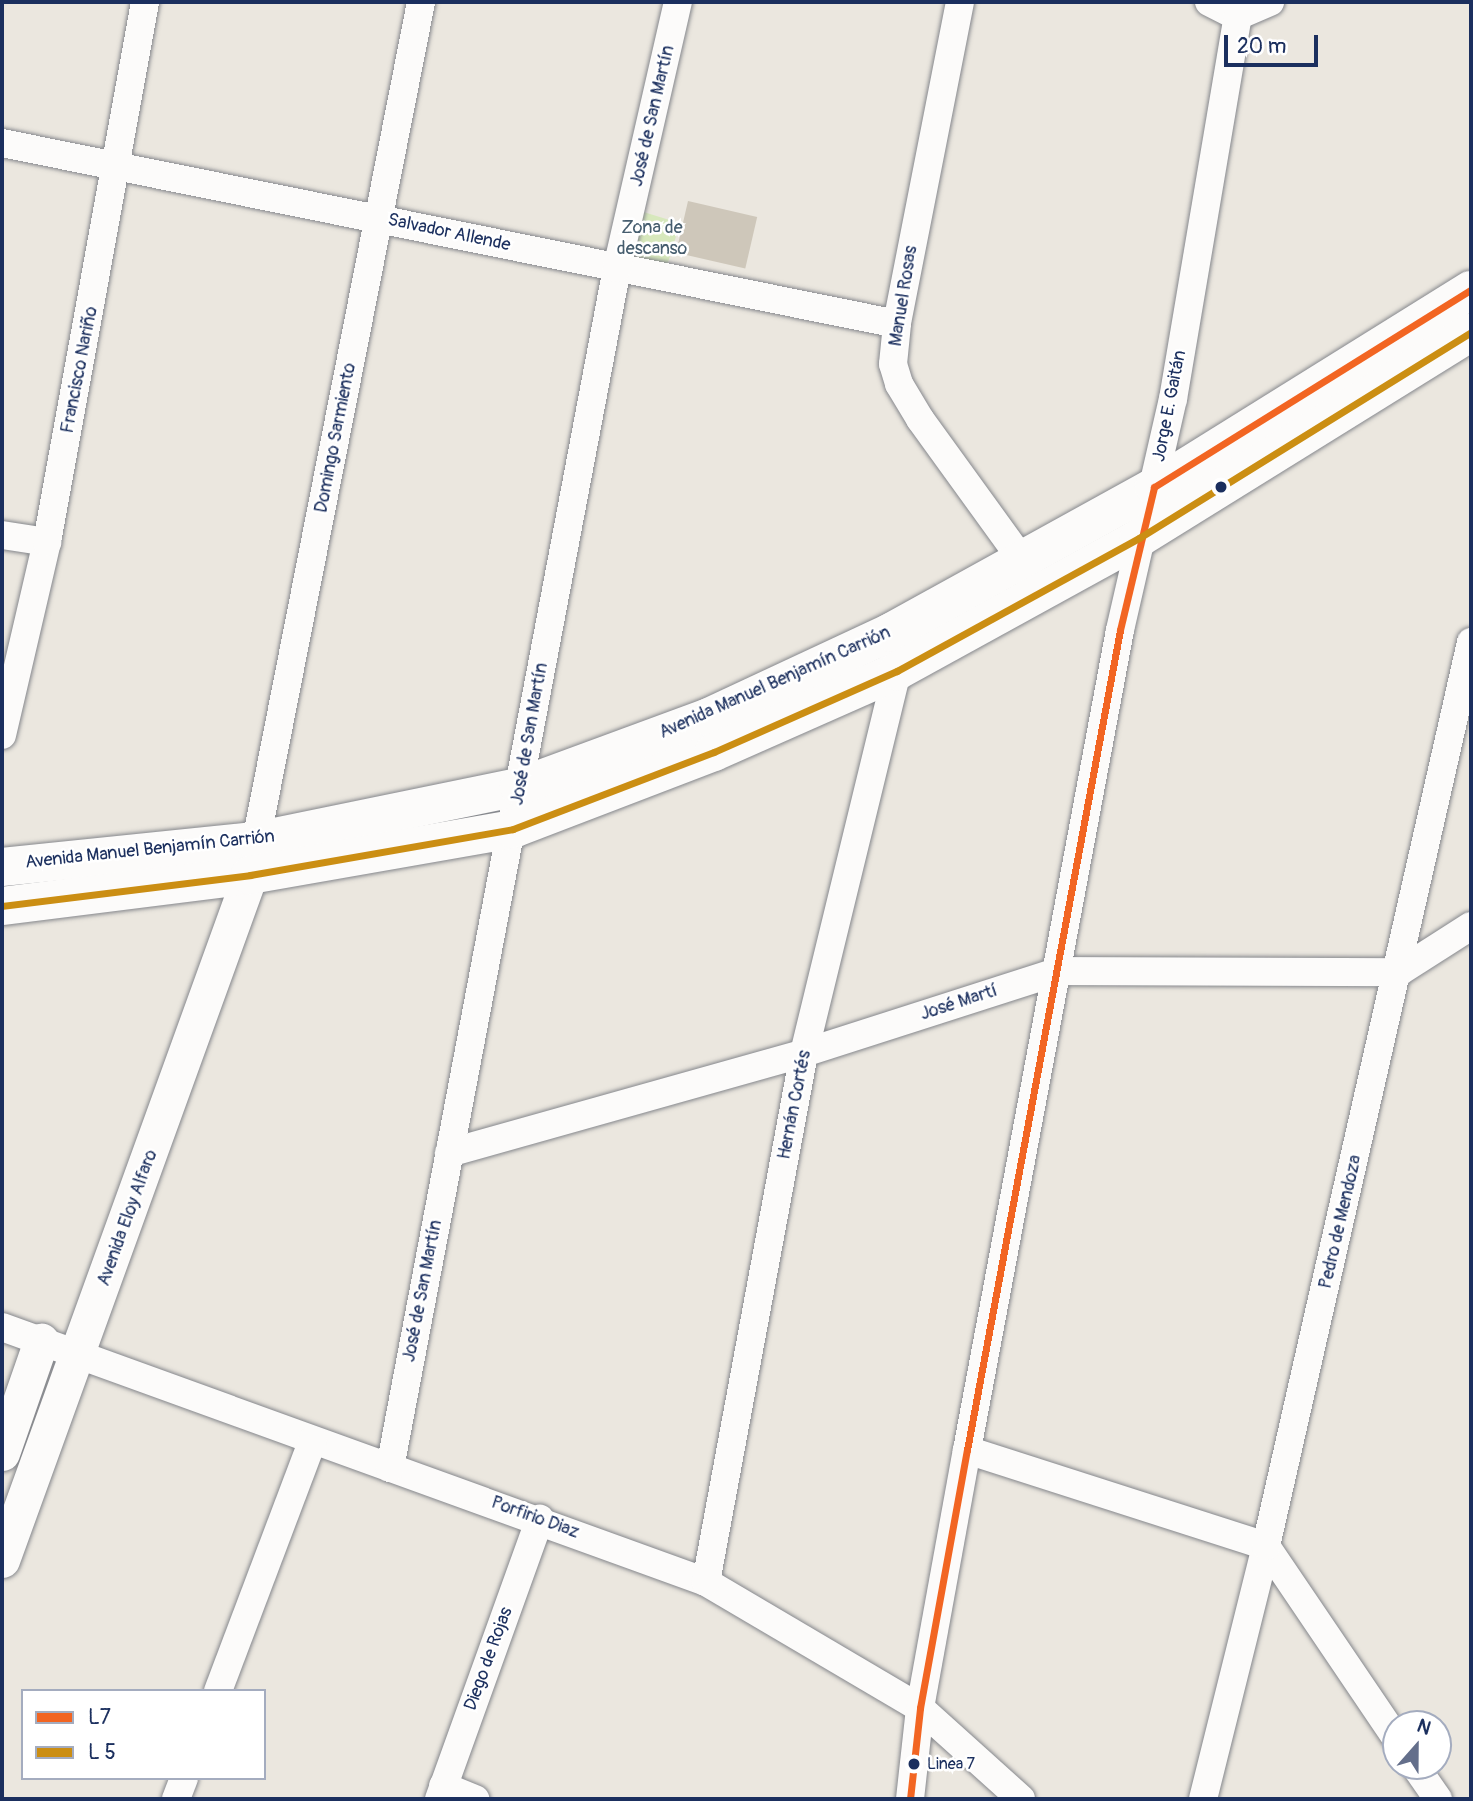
<!DOCTYPE html>
<html>
<head>
<meta charset="utf-8">
<style>
	body { margin:0 }
	#map { position:relative; width:1473px; height:1801px; overflow:hidden; background:#ebe7df; font-family:Pangolin,sans-serif }
	div>[style] { position:absolute }
	.green>* { inset:0; background:#d7e8bc; transform-origin:0 0 }
	.building>* { inset:0; background:#cec7ba; transform-origin:0 0 }
	.roads { filter:drop-shadow(0 0 2px #85878c) drop-shadow(0 0 2px #85878c) }
	.minor>* { height:28px; margin:-14px; padding:0 14px; transform-origin:14px; border-radius:14px; background:#fcfbfa }
	.tertiary>* { height:35px; margin:-17.5px; padding:0 17.5px; transform-origin:17.5px; border-radius:17.5px; background:#fcfbfa }
	.secondary>* { height:38px; margin:-19px; padding:0 19px; transform-origin:19px; border-radius:19px; background:#fcfbfa }
	.bus-1>* { height:7px; margin:-3.5px; padding:0 3.5px; transform-origin:3.5px; border-radius:3.5px; background:#f26522 }
	.bus-2>* { height:7px; margin:-3.5px; padding:0 3.5px; transform-origin:3.5px; border-radius:3.5px; background:#cb8e13 }
	.dots>* { width:19px; height:19px; translate:-50% -50%; box-sizing:border-box; border:4px solid #fff; border-radius:50% }
	span { translate:-50% -50%; white-space:nowrap; text-align:center; line-height:1.15; -webkit-text-stroke:5px #fff; paint-order:stroke }
	.bus-label { font-size:16px; color:#1b2f5e }
	.left { translate:0 -50%; text-align:left }
	.street-label { font-size:18px; color:#1b2f5e }
	.park-label { font-size:18px; color:#465d6e }
	.frame { position:absolute; inset:0; border:4px solid #1b2f5e; pointer-events:none }
	.legend { position:absolute; left:21px; top:1689px; width:245px; height:91px; box-sizing:border-box; background:#fff; border:2px solid #a4acbf; margin:0; padding:9px 12px; list-style:none; font-size:21px; color:#1b2f5e }
	.legend li { display:flex; align-items:center; gap:14px; height:35px }
	.legend b { width:35px; border:2px solid #a4acbf }
	.north { position:absolute; left:1382px; top:1710px; width:70px; height:70px; box-sizing:border-box; background:#fff; border:2px solid #a4acbf; border-radius:50%; rotate:21deg; font-size:19px; font-weight:700; line-height:28px; text-align:center; color:#1b2f5e }
	.north::after { content:''; display:block; margin:auto; width:24px; height:32px; background:#646f8b; clip-path:polygon(50% 0,100% 100%,50% 72%,0 100%) }
	.scale { position:absolute; left:1224px; top:35px; width:94px; height:32px; box-sizing:border-box; border:4px solid #1b2f5e; border-top:0; padding-left:9px; font-size:21px; line-height:24px; white-space:nowrap; color:#1b2f5e; -webkit-text-stroke:5px #fff; paint-order:stroke }
</style>
</head>
<body>
<div id="map">
	<div class="green">
		<div style="left:637px;top:210px;width:45px;height:48px;rotate:17deg"></div>
	</div>
	<div class="building">
		<div style="left:688px;top:201px;width:71px;height:53px;rotate:13deg"></div>
	</div>
	<div class="roads">
		<div class="minor">
			<div style="left:960px;top:2px;width:328px;rotate:101.1deg"></div>
			<div style="left:897px;top:324px;width:40px;rotate:95.7deg"></div>
			<div style="left:893px;top:364px;width:21px;rotate:73deg"></div>
			<div style="left:899px;top:384px;width:41px;rotate:59deg"></div>
			<div style="left:920px;top:419px;width:170px;rotate:54.1deg"></div>
			<div style="left:1020px;top:557px;width:19px;rotate:69deg"></div>
			<div style="left:1209px;top:2px;width:31px;rotate:27deg"></div>
			<div style="left:1237px;top:16px;width:36px;rotate:-23deg"></div>
			<div style="left:2px;top:143px;width:913px;rotate:11.43deg"></div>
			<div style="left:2px;top:535px;width:46px;rotate:8.8deg"></div>
			<div style="left:2px;top:735px;width:198px;rotate:-76.9deg"></div>
			<div style="left:47px;top:542px;width:549px;rotate:-79.71deg"></div>
			<div style="left:253px;top:857px;width:871px;rotate:-78.88deg"></div>
			<div style="left:449px;top:1153px;width:369px;rotate:-15.7deg"></div>
			<div style="left:804px;top:1053px;width:269px;rotate:-17.8deg"></div>
			<div style="left:1060px;top:971px;width:339px;rotate:0.2deg"></div>
			<div style="left:1399px;top:972px;width:85px;rotate:-32.6deg"></div>
			<div style="left:2px;top:1327px;width:749px;rotate:19.91deg"></div>
			<div style="left:706px;top:1582px;width:248px;rotate:30.5deg"></div>
			<div style="left:920px;top:1708px;width:136px;rotate:42deg"></div>
			<div style="left:967px;top:1450px;width:314px;rotate:17.8deg"></div>
			<div style="left:1266px;top:1546px;width:232px;rotate:55.9deg"></div>
			<div style="left:390px;top:1468px;width:1221px;rotate:-79.29deg"></div>
			<div style="left:617px;top:268px;width:273px;rotate:-77.1deg"></div>
			<div style="left:706px;top:1582px;width:538px;rotate:-79.5deg"></div>
			<div style="left:804px;top:1053px;width:393px;rotate:-76.3deg"></div>
			<div style="left:897px;top:671px;width:11px;rotate:-105deg"></div>
			<div style="left:218px;top:1691px;width:268px;rotate:-69.3deg"></div>
			<div style="left:1415px;top:1766px;width:40px;rotate:55.1deg"></div>
			<div style="left:443px;top:1786px;width:35px;rotate:22deg"></div>
			<div style="left:176px;top:1799px;width:22px;rotate:-69deg"></div>
			<div style="left:439px;top:1799px;width:298px;rotate:-70.2deg"></div>
			<div style="left:910px;top:1799px;width:92px;rotate:-83.7deg"></div>
			<div style="left:920px;top:1708px;width:262px;rotate:-79.7deg"></div>
			<div style="left:967px;top:1450px;width:834px;rotate:-79.43deg"></div>
			<div style="left:1120px;top:630px;width:237px;rotate:-77.1deg"></div>
			<div style="left:1173px;top:399px;width:403px;rotate:-80.4deg"></div>
			<div style="left:1203px;top:1799px;width:261px;rotate:-76deg"></div>
			<div style="left:1266px;top:1546px;width:927px;rotate:-77.22deg"></div>
		</div>
		<div class="tertiary">
			<div style="left:2px;top:1453px;width:119px;rotate:-70.8deg"></div>
			<div style="left:2px;top:1560px;width:729px;rotate:-70.1deg"></div>
		</div>
		<div class="secondary">
			<div style="left:2px;top:867px;width:254px;rotate:-5.9deg"></div>
			<div style="left:255px;top:841px;width:269px;rotate:-11.6deg"></div>
			<div style="left:519px;top:787px;width:202px;rotate:-20.2deg"></div>
			<div style="left:709px;top:717px;width:201px;rotate:-25deg"></div>
			<div style="left:891px;top:632px;width:300px;rotate:-28.9deg"></div>
			<div style="left:1154px;top:487px;width:373px;rotate:-31.9deg"></div>
			<div style="left:2px;top:906px;width:250px;rotate:-7.1deg"></div>
			<div style="left:250px;top:875px;width:267px;rotate:-9.9deg"></div>
			<div style="left:513px;top:829px;width:215px;rotate:-21deg"></div>
			<div style="left:714px;top:752px;width:200px;rotate:-23.9deg"></div>
			<div style="left:897px;top:671px;width:276px;rotate:-28.8deg"></div>
			<div style="left:1139px;top:538px;width:391px;rotate:-31.8deg"></div>
		</div>
	</div>
	<div class="bus-1">
		<div style="left:910px;top:1799px;width:92px;rotate:-83.7deg"></div>
		<div style="left:920px;top:1708px;width:262px;rotate:-79.7deg"></div>
		<div style="left:967px;top:1450px;width:834px;rotate:-79.43deg"></div>
		<div style="left:1120px;top:630px;width:147px;rotate:-76.6deg"></div>
		<div style="left:1154px;top:487px;width:373px;rotate:-31.9deg"></div>
	</div>
	<div class="bus-2">
		<div style="left:2px;top:906px;width:250px;rotate:-7.1deg"></div>
		<div style="left:250px;top:875px;width:267px;rotate:-9.9deg"></div>
		<div style="left:513px;top:829px;width:215px;rotate:-21deg"></div>
		<div style="left:714px;top:752px;width:200px;rotate:-23.9deg"></div>
		<div style="left:897px;top:671px;width:276px;rotate:-28.8deg"></div>
		<div style="left:1139px;top:538px;width:391px;rotate:-31.8deg"></div>
	</div>
	<div class="dots">
		<div style="left:1221px;top:487px;background:#1b2f5e"></div>
		<div style="left:914px;top:1764px;background:#1b2f5e"></div>
	</div>
	<div class="bus-label">
		<span class="left" style="left:927px;top:1764px">Linea 7</span>
	</div>
	<div class="street-label">
		<span style="left:653px;top:116px;rotate:-77deg">José de San Martín</span>
		<span style="left:449px;top:233px;rotate:12deg">Salvador Allende</span>
		<span style="left:904px;top:296px;rotate:-81deg">Manuel Rosas</span>
		<span style="left:80px;top:370px;rotate:-79deg">Francisco Nariño</span>
		<span style="left:1170px;top:406px;rotate:-79deg">Jorge E. Gaitán</span>
		<span style="left:336px;top:438px;rotate:-79deg">Domingo Sarmiento</span>
		<span style="left:775px;top:683px;rotate:-24deg">Avenida Manuel Benjamín Carrión</span>
		<span style="left:530px;top:734px;rotate:-80deg">José de San Martín</span>
		<span style="left:150px;top:850px;rotate:-6deg">Avenida Manuel Benjamín Carrión</span>
		<span style="left:959px;top:1003px;rotate:-18deg">José Martí</span>
		<span style="left:795px;top:1105px;rotate:-79deg">Hernán Cortés</span>
		<span style="left:128px;top:1218px;rotate:-70deg">Avenida Eloy Alfaro</span>
		<span style="left:1341px;top:1222px;rotate:-77deg">Pedro de Mendoza</span>
		<span style="left:423px;top:1291px;rotate:-79deg">José de San Martín</span>
		<span style="left:535px;top:1518px;rotate:20deg">Porfirio Diaz</span>
		<span style="left:489px;top:1659px;rotate:-70deg">Diego de Rojas</span>
	</div>
	<div class="park-label">
		<span style="left:652px;top:239px">Zona de<br>descanso</span>
	</div>
	<div class="frame"></div>
	<ul class="legend">
	<li><b style="height:9px;background:#f26522"></b>L7</li>
	<li><b style="height:9px;background:#cb8e13"></b>L 5</li>
	</ul>
	<div class="north">N</div>
	<div class="scale">20 m</div>
</div>
</body>
</html>
